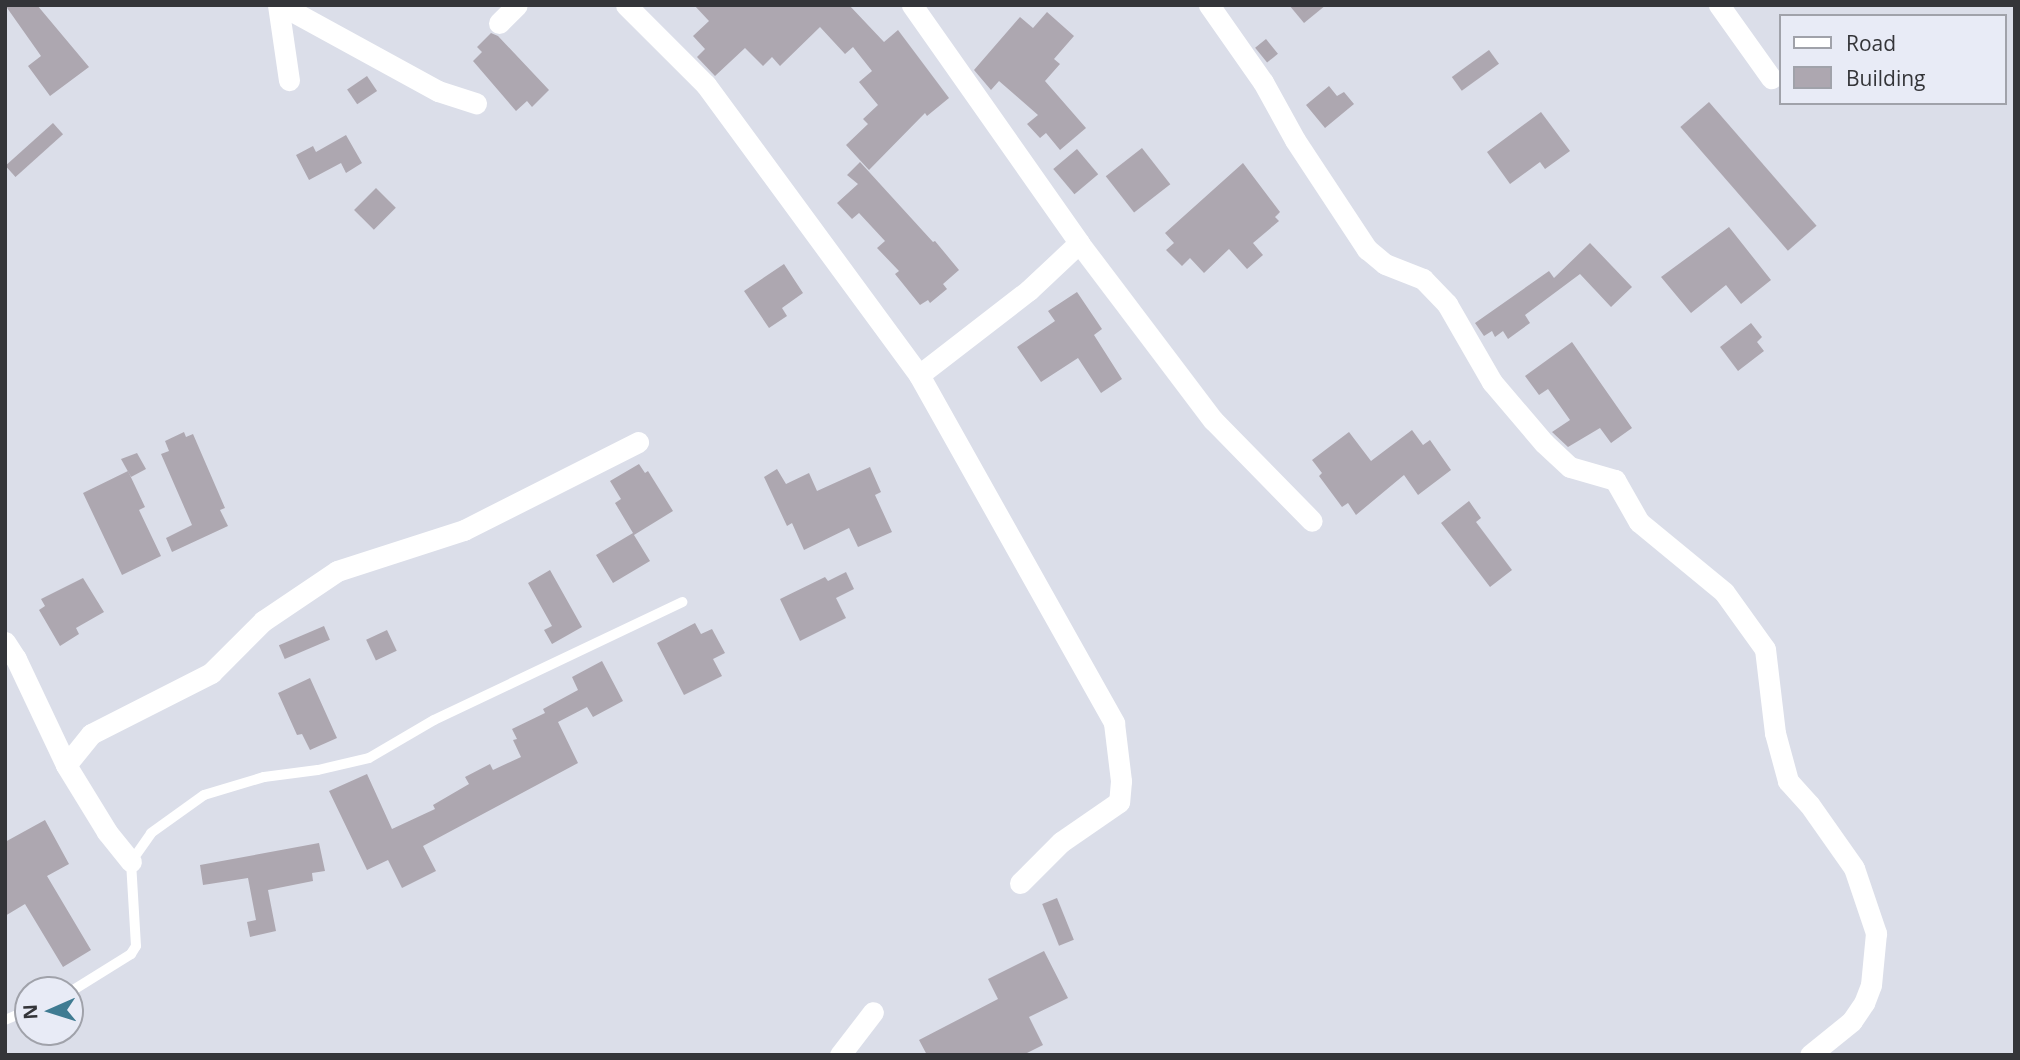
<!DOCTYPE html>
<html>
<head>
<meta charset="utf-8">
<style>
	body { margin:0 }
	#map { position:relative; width:2020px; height:1060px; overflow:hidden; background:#dbdee9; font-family:"Open Sans",sans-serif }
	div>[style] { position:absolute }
	.building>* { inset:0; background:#ada7b0; transform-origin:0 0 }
	.lane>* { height:10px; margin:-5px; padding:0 5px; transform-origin:5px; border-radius:5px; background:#fff }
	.street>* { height:21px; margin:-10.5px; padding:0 10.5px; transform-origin:10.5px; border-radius:10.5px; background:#fff }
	span { translate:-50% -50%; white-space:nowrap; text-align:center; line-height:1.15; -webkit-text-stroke:6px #e8ebf6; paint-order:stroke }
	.frame { position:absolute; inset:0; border:7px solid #343539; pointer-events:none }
	.legend { position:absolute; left:1779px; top:14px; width:228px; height:91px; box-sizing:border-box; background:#e8ebf6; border:2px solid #a0a2aa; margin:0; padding:9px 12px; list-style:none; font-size:21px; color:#343539 }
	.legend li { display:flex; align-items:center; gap:14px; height:35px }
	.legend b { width:35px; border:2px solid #a0a2aa }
	.north { position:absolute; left:14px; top:976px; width:70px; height:70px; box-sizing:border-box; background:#e8ebf6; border:2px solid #a0a2aa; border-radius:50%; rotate:267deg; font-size:19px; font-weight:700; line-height:28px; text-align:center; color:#343539 }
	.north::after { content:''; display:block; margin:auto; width:24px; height:32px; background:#3f7b92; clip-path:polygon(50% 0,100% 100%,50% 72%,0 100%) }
</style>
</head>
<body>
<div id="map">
	<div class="building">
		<div style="clip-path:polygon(5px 5px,37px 5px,89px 67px,50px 96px,28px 66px,41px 56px)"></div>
		<div style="clip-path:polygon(694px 5px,849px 5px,884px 42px,898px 30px,949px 98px,927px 116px,925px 113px,869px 170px,846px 145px,868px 124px,863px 119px,878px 105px,859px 82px,872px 71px,853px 47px,845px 54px,820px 27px,780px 66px,772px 57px,763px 66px,745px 48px,715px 76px,697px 57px,705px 49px,693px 36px,709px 21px)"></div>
		<div style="clip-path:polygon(1289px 5px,1326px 5px,1304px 23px)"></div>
		<div style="clip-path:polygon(1047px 12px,1074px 36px,1054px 59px,1060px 64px,1045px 81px,1086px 128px,1060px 150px,1046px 133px,1040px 138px,1027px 124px,1038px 115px,999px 81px,991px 90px,974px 70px,1020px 17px,1033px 28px)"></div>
		<div style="clip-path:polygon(491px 33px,498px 36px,549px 90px,532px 107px,527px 101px,516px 111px,473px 61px,482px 52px,477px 47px)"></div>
		<div style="left:1266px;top:39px;width:19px;height:14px;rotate:51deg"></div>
		<div style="left:1489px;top:50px;width:17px;height:46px;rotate:54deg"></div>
		<div style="left:367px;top:76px;width:18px;height:24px;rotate:56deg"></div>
		<div style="clip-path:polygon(1329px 86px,1337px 96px,1344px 92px,1354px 104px,1325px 128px,1306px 105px)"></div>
		<div style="left:1709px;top:102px;width:164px;height:38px;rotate:49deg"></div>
		<div style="clip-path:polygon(1541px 112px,1570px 151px,1545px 169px,1540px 162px,1510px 184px,1487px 152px)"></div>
		<div style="left:53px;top:123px;width:15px;height:64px;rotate:48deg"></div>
		<div style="clip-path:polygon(346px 135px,362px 163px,346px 173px,341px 163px,309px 180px,296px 155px,313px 146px,316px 152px)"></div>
		<div style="left:1142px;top:148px;width:46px;height:46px;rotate:52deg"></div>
		<div style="left:1077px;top:149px;width:33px;height:31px;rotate:50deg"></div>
		<div style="clip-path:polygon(860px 162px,933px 242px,935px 241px,959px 270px,943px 284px,947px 289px,930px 303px,928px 300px,920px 305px,895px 274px,899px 271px,877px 248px,885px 241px,859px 213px,852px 219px,837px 203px,858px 184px,847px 175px)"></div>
		<div style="clip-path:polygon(1243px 163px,1280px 212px,1275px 217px,1279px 221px,1253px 243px,1263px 255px,1247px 269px,1229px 249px,1204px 273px,1190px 258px,1182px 266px,1166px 250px,1174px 243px,1165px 233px)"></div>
		<div style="left:376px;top:188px;width:28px;height:31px;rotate:45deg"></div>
		<div style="clip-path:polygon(1729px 227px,1771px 280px,1741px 304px,1726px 285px,1691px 313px,1661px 277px)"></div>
		<div style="clip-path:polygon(1590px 243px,1632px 287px,1611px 307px,1580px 274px,1525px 315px,1530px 323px,1508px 339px,1503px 331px,1495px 337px,1492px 331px,1484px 336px,1475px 323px,1549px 271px,1554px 278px)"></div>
		<div style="clip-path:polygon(784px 264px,803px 293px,782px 308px,787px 316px,769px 328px,744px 291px)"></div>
		<div style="clip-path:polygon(1077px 292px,1102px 329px,1094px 335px,1122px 379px,1101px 393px,1078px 358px,1041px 382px,1017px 347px,1055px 321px,1048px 311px)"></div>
		<div style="clip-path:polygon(1751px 323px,1762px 337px,1757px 342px,1764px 351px,1738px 371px,1720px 347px)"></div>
		<div style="clip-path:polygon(1572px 342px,1632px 428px,1611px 443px,1600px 428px,1568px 447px,1552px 432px,1570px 420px,1548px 389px,1539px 395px,1525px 376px)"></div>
		<div style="clip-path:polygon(1412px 430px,1423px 445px,1430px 440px,1451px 470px,1418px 495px,1404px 475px,1356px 515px,1348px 503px,1342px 507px,1319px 476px,1322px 473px,1312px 460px,1349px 432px,1371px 461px)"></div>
		<div style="clip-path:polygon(184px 432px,186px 437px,193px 434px,225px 508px,220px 510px,228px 526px,172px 552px,166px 538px,192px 525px,161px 454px,169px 451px,165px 441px)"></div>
		<div style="clip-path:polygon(137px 453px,146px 469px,131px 477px,121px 459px)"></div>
		<div style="clip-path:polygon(639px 464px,645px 473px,648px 471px,673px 511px,634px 535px,650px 561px,613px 583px,596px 555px,633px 533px,615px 503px,621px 499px,610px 481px)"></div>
		<div style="clip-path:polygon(870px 467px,881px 492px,875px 495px,892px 532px,858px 547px,849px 528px,804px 550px,792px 523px,787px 526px,764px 477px,777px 469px,786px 484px,809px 473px,817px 491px)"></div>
		<div style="clip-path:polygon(128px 471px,145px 507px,139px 510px,161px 556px,122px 575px,83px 493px)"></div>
		<div style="clip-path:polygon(1469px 501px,1481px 518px,1476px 522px,1512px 570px,1490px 587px,1441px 523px)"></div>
		<div style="clip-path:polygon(550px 570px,582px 627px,552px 644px,544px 630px,552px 626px,528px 583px)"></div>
		<div style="clip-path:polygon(846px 572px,854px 589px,836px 598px,846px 618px,800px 641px,780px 599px,825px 577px,828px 581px)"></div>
		<div style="clip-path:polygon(83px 578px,104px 612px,76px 628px,79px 634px,60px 646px,39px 610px,45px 606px,41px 599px)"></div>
		<div style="clip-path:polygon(695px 623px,701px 634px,712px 629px,725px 653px,713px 659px,722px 676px,684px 695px,657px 643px)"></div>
		<div style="left:324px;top:626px;width:15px;height:49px;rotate:67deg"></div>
		<div style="left:387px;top:630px;width:23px;height:23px;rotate:65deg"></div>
		<div style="clip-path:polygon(602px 661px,623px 701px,593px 717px,587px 707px,558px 722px,578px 763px,423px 846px,436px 871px,402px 888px,388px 860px,367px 870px,329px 791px,367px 774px,392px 829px,435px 809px,433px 805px,469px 784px,465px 777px,490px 764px,493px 770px,521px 757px,513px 740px,517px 739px,512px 729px,545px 713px,543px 709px,578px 690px,572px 677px)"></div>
		<div style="clip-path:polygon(310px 678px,337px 738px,310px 750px,302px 734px,297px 735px,278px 693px)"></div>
		<div style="clip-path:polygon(45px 820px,69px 864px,47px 876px,91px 950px,63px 967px,25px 904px,5px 916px,5px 842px)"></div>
		<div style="clip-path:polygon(319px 843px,325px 871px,312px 873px,313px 881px,268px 890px,276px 931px,250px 937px,247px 922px,256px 920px,248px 878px,203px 885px,200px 865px)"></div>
		<div style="left:1057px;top:898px;width:45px;height:16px;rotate:68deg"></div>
		<div style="clip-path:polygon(1044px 951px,1068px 998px,1029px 1017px,1043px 1045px,1023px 1055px,927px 1055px,919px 1040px,998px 999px,988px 979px)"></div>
	</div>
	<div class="lane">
		<div style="left:70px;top:992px;width:72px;rotate:-31.9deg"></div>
		<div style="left:131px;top:954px;width:9px;rotate:-58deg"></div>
		<div style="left:136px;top:946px;width:84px;rotate:-93.4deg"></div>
		<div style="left:131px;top:862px;width:35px;rotate:-55deg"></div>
		<div style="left:151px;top:833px;width:65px;rotate:-35.6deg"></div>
		<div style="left:204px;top:795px;width:63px;rotate:-16.7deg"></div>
		<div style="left:264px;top:777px;width:54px;rotate:-7.4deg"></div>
		<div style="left:318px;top:770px;width:52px;rotate:-13.2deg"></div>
		<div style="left:369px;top:758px;width:75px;rotate:-30.3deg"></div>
		<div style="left:434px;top:720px;width:275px;rotate:-25.4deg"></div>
		<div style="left:5px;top:1020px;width:25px;rotate:-23deg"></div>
	</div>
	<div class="street">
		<div style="left:278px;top:5px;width:76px;rotate:81.7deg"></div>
		<div style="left:281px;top:5px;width:179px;rotate:28.7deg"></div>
		<div style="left:438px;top:91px;width:40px;rotate:18deg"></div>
		<div style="left:626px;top:5px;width:113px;rotate:45deg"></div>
		<div style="left:706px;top:85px;width:360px;rotate:53.7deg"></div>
		<div style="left:912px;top:5px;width:291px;rotate:54.9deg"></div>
		<div style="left:1079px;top:243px;width:69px;rotate:136.8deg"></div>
		<div style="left:1029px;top:290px;width:139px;rotate:142.3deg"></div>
		<div style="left:919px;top:375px;width:399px;rotate:60.7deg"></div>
		<div style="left:1114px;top:723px;width:58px;rotate:83.1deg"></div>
		<div style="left:1121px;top:781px;width:21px;rotate:95deg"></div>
		<div style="left:1119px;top:802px;width:70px;rotate:145.4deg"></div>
		<div style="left:1061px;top:842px;width:58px;rotate:135deg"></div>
		<div style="left:1209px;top:5px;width:94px;rotate:55deg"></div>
		<div style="left:1263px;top:82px;width:66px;rotate:61.1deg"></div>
		<div style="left:1295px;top:140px;width:131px;rotate:56.6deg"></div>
		<div style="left:1367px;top:249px;width:23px;rotate:40deg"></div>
		<div style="left:1385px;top:264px;width:41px;rotate:21.5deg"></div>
		<div style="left:1423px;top:279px;width:35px;rotate:46deg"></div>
		<div style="left:1447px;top:304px;width:90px;rotate:60deg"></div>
		<div style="left:1492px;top:382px;width:80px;rotate:49.6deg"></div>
		<div style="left:1544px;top:443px;width:35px;rotate:43deg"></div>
		<div style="left:1570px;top:467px;width:47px;rotate:16.1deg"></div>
		<div style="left:1615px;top:480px;width:48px;rotate:60.3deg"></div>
		<div style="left:1639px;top:522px;width:110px;rotate:39.5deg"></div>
		<div style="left:1724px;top:592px;width:70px;rotate:54.3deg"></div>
		<div style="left:1765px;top:649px;width:85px;rotate:83.2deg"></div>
		<div style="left:1775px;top:733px;width:50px;rotate:74.8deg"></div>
		<div style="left:1788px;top:781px;width:31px;rotate:48deg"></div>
		<div style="left:1809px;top:804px;width:78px;rotate:54.9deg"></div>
		<div style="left:1854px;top:868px;width:69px;rotate:71.3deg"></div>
		<div style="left:1876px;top:933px;width:52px;rotate:95.5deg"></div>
		<div style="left:1871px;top:985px;width:19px;rotate:111deg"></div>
		<div style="left:1864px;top:1003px;width:22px;rotate:124deg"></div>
		<div style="left:1852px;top:1021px;width:54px;rotate:141deg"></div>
		<div style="left:1719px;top:5px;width:90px;rotate:54.5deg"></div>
		<div style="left:499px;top:23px;width:25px;rotate:-45deg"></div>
		<div style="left:1079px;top:243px;width:222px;rotate:52.9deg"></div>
		<div style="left:1213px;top:420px;width:141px;rotate:45.6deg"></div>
		<div style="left:5px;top:642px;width:20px;rotate:57deg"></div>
		<div style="left:16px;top:659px;width:117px;rotate:64.7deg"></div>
		<div style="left:66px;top:765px;width:79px;rotate:58.5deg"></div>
		<div style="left:107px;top:832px;width:38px;rotate:51deg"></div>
		<div style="left:66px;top:765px;width:40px;rotate:-51deg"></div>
		<div style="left:91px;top:734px;width:135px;rotate:-26.9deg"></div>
		<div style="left:211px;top:673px;width:74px;rotate:-45deg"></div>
		<div style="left:263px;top:621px;width:89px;rotate:-34deg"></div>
		<div style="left:337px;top:571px;width:133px;rotate:-17.9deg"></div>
		<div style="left:464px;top:530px;width:195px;rotate:-26.8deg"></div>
		<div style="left:840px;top:1055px;width:54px;rotate:-52.5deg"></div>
	</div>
	<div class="frame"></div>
	<ul class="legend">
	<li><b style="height:9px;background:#fff"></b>Road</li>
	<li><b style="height:19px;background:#ada7b0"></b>Building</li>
	</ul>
	<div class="north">N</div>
</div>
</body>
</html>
